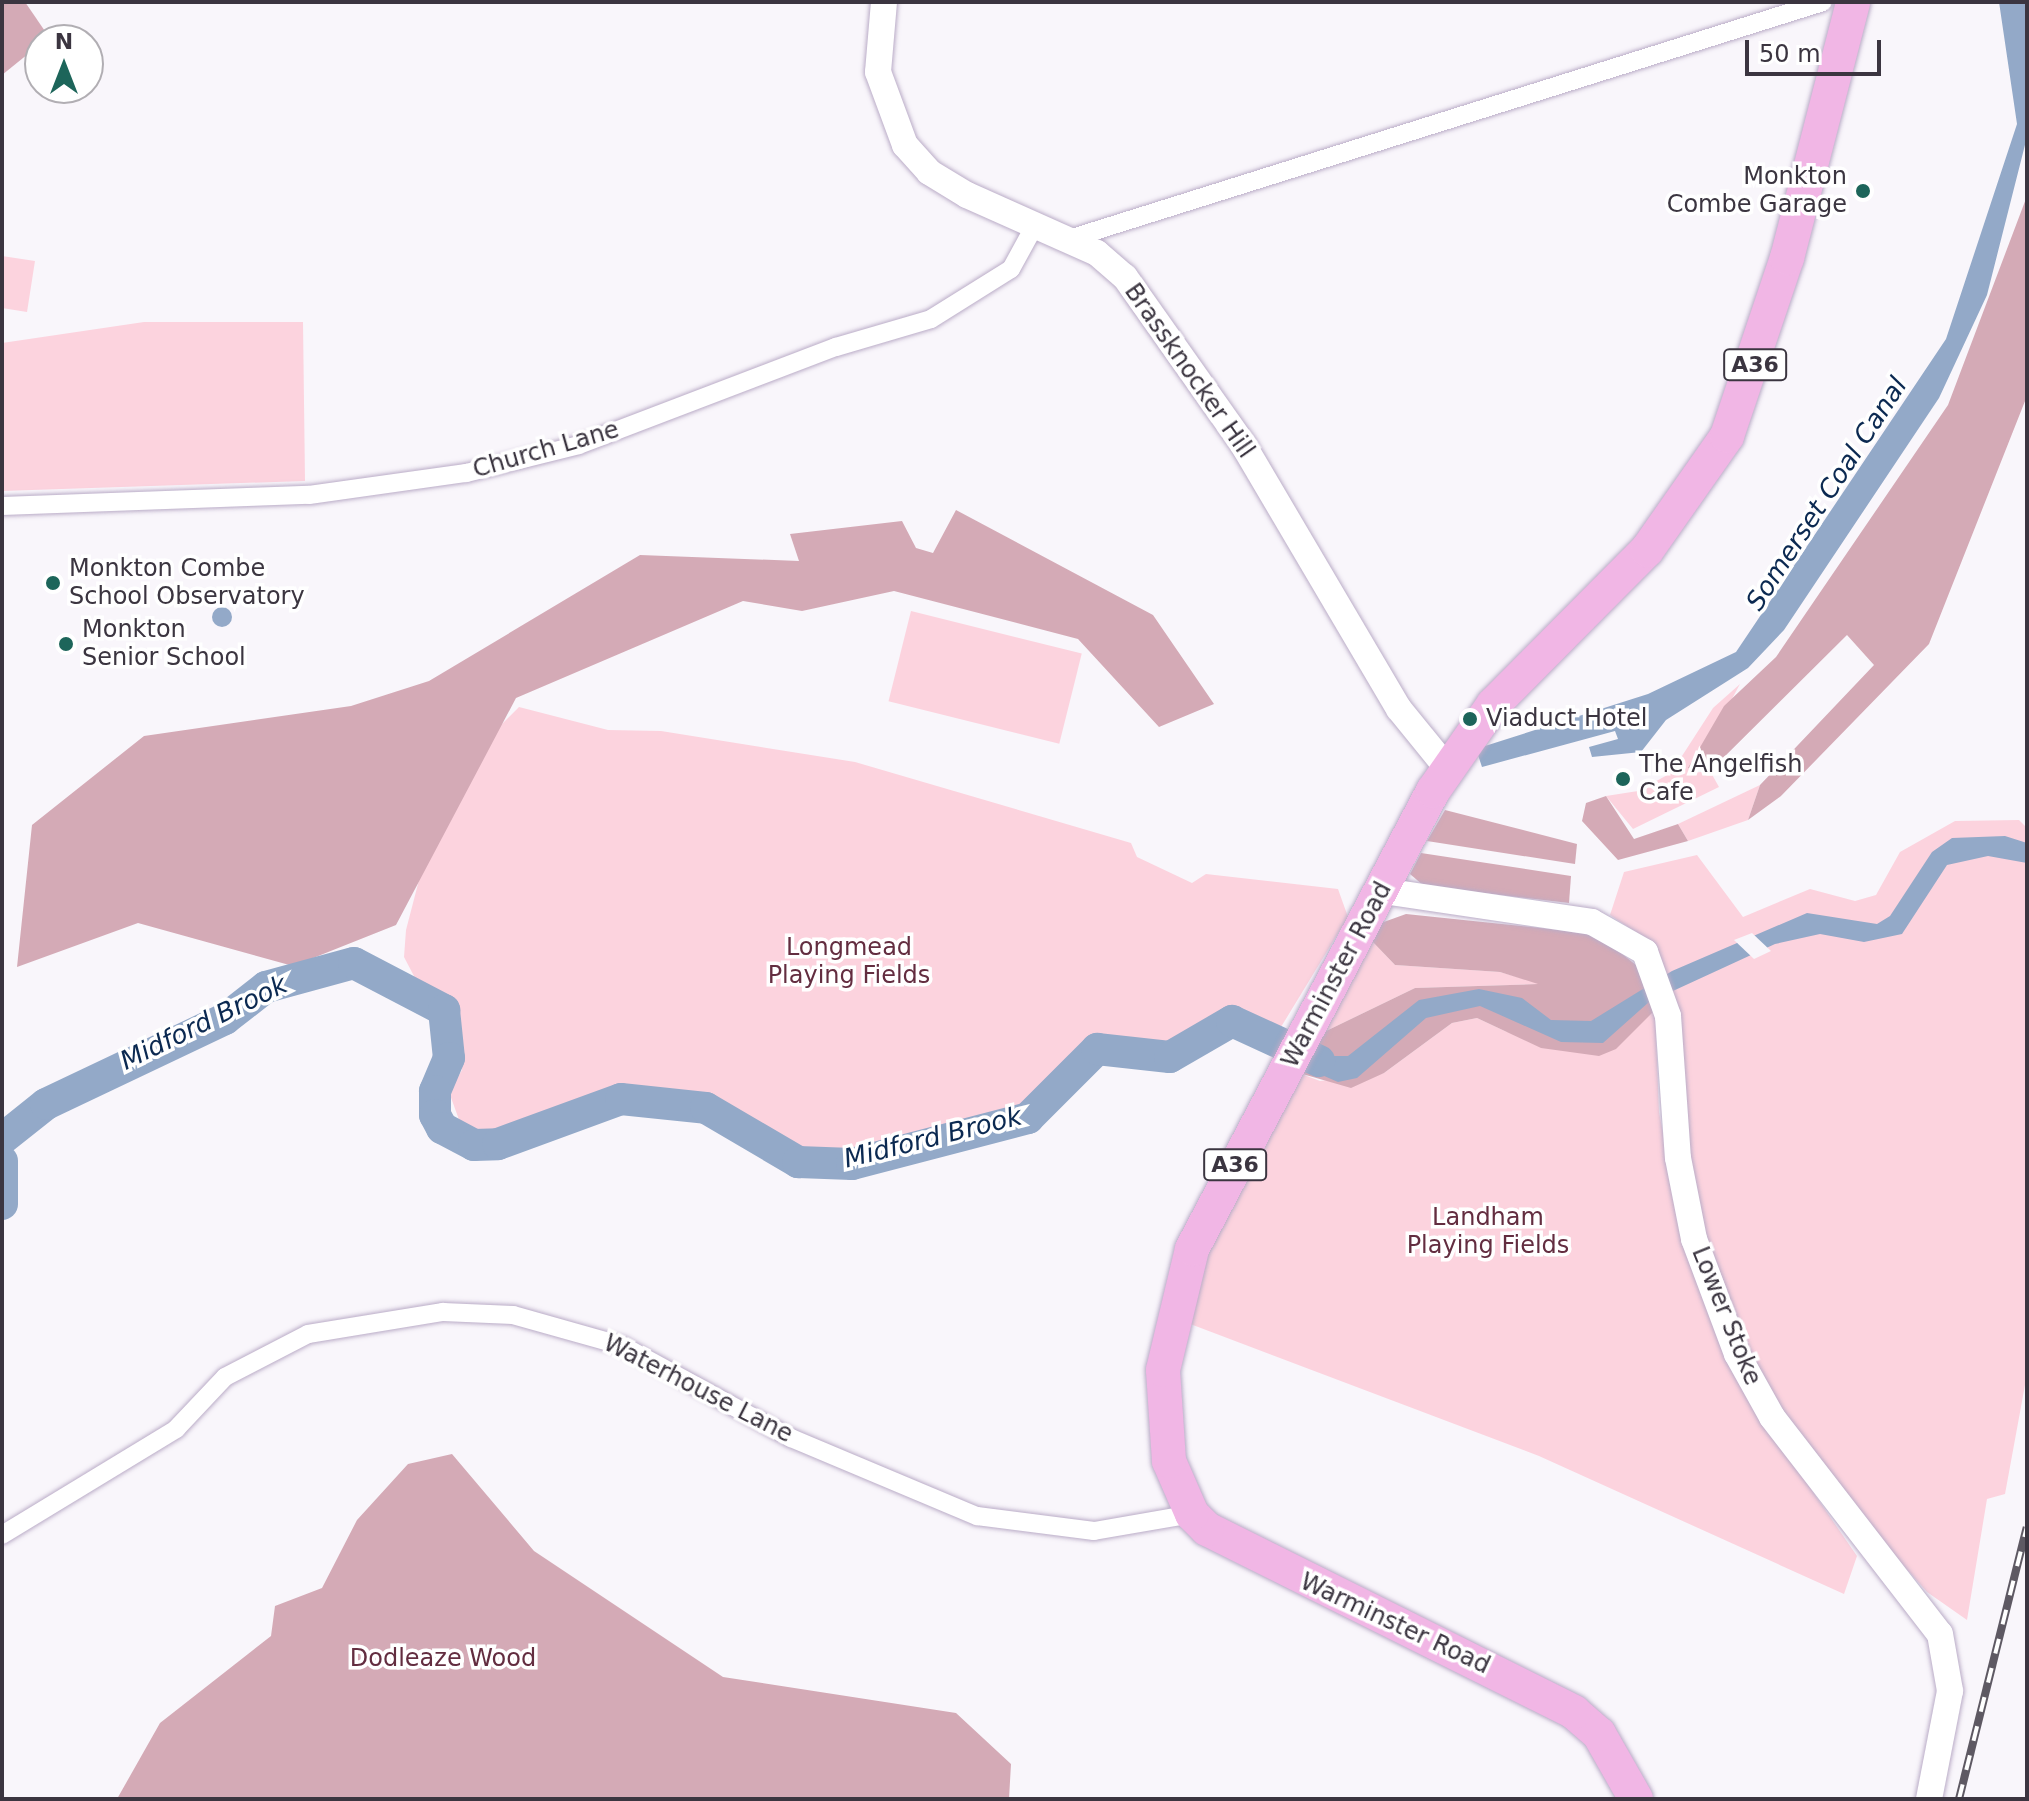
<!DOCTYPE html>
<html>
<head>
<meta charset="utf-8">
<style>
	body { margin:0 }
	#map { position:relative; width:2029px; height:1801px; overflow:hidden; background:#f9f6fb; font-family:"DejaVu Sans",sans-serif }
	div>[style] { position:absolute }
	.green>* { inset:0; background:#fcd3de; transform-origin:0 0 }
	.forest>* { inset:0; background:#d4aab6 }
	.water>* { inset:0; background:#93a9c8 }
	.round { border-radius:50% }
	.pier>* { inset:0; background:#f9f6fb }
	.river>* { height:32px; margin:-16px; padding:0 16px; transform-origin:16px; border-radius:16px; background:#93a9c8 }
	.roads { filter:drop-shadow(0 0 2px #baacc7) drop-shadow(0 0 2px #baacc7) }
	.street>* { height:18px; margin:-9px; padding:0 9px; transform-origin:9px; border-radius:9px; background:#fff }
	.secondary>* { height:26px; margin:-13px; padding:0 13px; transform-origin:13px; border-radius:13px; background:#fff }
	.highway>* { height:34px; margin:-17px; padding:0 17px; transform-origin:17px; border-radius:17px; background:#f1b6e5 }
	.rail>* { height:8px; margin-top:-4px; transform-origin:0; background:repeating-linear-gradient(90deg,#fff 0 15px,#5e5963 0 30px); box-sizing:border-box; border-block:2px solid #5e5963 }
	.dots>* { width:22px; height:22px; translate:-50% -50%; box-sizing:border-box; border:4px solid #fff; border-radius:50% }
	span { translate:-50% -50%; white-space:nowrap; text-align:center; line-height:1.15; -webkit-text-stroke:7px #fff; paint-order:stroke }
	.shield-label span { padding:2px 6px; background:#fff; border:2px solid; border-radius:6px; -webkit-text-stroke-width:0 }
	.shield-label { font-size:22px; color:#3b3540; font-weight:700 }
	.poi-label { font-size:24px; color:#3b3540 }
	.right { translate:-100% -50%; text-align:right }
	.left { translate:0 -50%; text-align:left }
	.street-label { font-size:24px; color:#3b3540 }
	.park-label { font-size:24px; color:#632d40 }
	.water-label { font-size:26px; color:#0b2951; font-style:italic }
	.frame { position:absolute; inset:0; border:4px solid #3b3540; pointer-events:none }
	.north { position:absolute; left:24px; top:24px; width:80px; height:80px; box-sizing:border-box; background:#fff; border:2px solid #b1aeb3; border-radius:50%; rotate:0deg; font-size:22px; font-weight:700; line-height:32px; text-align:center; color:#3b3540 }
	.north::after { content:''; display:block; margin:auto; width:28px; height:36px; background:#1d655a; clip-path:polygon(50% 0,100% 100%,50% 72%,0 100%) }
	.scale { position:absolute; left:1745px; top:40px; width:136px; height:36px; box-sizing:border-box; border:4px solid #3b3540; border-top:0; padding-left:10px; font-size:24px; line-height:28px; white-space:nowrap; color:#3b3540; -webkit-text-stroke:6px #fff; paint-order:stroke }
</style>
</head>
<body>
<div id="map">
	<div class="green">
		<div style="clip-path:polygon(2px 256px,35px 261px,27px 312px,2px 308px)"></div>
		<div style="clip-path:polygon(144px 322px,303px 322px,305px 481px,2px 491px,2px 343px)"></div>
		<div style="left:911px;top:611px;width:176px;height:93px;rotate:14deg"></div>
		<div style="clip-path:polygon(1740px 684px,1692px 773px,1710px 771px,1719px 787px,1633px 829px,1606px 796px,1638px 791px,1671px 773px,1713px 708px)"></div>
		<div style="clip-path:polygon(519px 707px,608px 730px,661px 731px,855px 762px,1131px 843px,1137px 857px,1192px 883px,1206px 874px,1338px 889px,1348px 917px,1281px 1027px,1220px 1011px,1163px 1046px,1079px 1045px,1055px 1087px,1022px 1121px,811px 1166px,710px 1100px,657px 1091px,600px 1095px,483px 1134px,462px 1128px,449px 1092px,462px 1070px,455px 1005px,415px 978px,404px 957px,406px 930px,426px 853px,492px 734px)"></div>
		<div style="clip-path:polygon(1760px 785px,1748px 820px,1688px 841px,1678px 824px)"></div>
		<div style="clip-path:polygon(2019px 820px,2027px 828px,2027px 1374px,2005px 1494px,1987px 1499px,1967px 1620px,1927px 1592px,1850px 1505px,1762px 1385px,1713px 1269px,1687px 1166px,1673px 999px,1657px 946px,1610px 915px,1624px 872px,1697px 855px,1743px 917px,1810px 889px,1855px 901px,1876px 895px,1900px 852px,1955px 821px)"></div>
		<div style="clip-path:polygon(1370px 939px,1395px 965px,1500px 972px,1542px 984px,1415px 988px,1322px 1033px)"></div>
		<div style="clip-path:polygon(1655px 1010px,1659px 1112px,1682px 1233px,1742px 1389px,1857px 1556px,1844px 1594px,1539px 1456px,1185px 1322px,1196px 1273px,1299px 1073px,1320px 1081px,1384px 1073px,1452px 1023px,1477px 1018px,1507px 1032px,1641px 1022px)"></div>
	</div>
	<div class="forest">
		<div style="clip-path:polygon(2px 2px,25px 2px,49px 37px,2px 75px)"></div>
		<div style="clip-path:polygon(2027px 196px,2027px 396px,1929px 644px,1781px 796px,1748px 820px,1760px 785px,1874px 665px,1847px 635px,1710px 771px,1688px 768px,1724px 706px,1776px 657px,1948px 405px)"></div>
		<div style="clip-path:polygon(956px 510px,1153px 615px,1214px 704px,1159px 727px,1078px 639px,894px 591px,802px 611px,743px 601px,516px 698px,396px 925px,293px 966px,138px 923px,17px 967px,32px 825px,144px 736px,351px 706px,429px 681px,640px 555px,799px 561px,790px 534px,902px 521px,916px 548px,933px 553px)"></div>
		<div style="clip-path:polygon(1606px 796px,1634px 839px,1678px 824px,1688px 841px,1618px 860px,1582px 821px,1586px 803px)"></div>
		<div style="clip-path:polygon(1445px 810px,1577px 844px,1575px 864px,1427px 841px)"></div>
		<div style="clip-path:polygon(1421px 853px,1571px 876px,1569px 903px,1424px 886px,1410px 874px)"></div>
		<div style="clip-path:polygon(1406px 914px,1597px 934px,1641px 969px,1655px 1010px,1616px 1049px,1599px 1056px,1541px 1048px,1477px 1018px,1452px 1023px,1384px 1073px,1351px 1088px,1299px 1073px,1322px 1033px,1415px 988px,1538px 984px,1500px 972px,1395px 965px,1370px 939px,1381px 923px)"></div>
		<div style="clip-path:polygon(452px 1454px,534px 1551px,723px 1677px,956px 1713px,1011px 1764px,1009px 1799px,117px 1799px,160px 1723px,271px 1636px,275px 1606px,322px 1588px,357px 1520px,408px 1464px)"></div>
	</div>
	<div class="water">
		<div style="clip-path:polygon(1999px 2px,2027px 2px,2027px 137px,1987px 295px,1939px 398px,1784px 630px,1748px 668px,1666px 720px,1641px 752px,1592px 757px,1589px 747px,1618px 739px,1615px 731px,1482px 767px,1477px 752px,1485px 746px,1648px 694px,1736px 652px,1946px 339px,2017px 124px)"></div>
		<div class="round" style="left:212px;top:607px;width:20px;height:20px"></div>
		<div style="clip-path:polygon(2005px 836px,2027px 843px,2027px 863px,1988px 856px,1947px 865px,1902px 934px,1864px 942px,1820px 934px,1775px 944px,1649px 1002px,1603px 1043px,1561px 1042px,1480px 1006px,1426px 1018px,1357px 1078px,1338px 1082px,1292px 1062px,1300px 1045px,1322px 1056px,1348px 1056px,1419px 1000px,1479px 989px,1522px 998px,1551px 1020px,1591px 1021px,1672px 971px,1807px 913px,1877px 924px,1890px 916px,1932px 852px,1952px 838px)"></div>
	</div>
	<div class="pier">
		<div style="clip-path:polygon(1752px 933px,1771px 951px,1754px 959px,1734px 940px)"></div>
	</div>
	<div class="river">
		<div style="left:2px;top:1139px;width:56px;rotate:-38.5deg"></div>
		<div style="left:46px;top:1104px;width:198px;rotate:-25.4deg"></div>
		<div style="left:225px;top:1019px;width:52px;rotate:-38deg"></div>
		<div style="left:266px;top:987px;width:91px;rotate:-15.3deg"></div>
		<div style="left:354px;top:963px;width:102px;rotate:27.6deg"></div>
		<div style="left:444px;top:1010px;width:48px;rotate:84.1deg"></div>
		<div style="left:449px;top:1058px;width:36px;rotate:113deg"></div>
		<div style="left:435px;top:1091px;width:24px;rotate:90deg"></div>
		<div style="left:435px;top:1115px;width:15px;rotate:62deg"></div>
		<div style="left:442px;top:1128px;width:36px;rotate:28deg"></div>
		<div style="left:474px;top:1145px;width:24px;rotate:-2deg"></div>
		<div style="left:498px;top:1144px;width:131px;rotate:-20.1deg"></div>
		<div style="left:621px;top:1099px;width:85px;rotate:6deg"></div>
		<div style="left:706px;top:1108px;width:107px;rotate:30.4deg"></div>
		<div style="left:798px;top:1162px;width:54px;rotate:2.1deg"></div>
		<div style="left:852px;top:1164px;width:182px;rotate:-14.6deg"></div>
		<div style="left:1028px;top:1118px;width:98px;rotate:-45deg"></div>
		<div style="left:1097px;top:1049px;width:73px;rotate:6.3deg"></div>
		<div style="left:1170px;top:1057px;width:72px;rotate:-30.1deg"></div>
		<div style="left:1232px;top:1021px;width:96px;rotate:24.7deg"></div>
		<div style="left:2px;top:1161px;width:43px;rotate:90deg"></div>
	</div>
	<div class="roads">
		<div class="street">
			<div style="left:1069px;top:239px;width:790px;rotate:-17.45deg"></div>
			<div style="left:2px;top:506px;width:307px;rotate:-2.1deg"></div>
			<div style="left:309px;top:495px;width:159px;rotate:-8deg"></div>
			<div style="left:466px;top:473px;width:116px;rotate:-13.9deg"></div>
			<div style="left:579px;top:445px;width:275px;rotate:-20.9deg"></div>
			<div style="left:836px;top:347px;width:99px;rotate:-16.4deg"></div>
			<div style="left:931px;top:319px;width:94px;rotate:-32deg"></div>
			<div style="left:1011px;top:269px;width:48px;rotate:-61.3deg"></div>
			<div style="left:2px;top:1535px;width:204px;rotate:-31.3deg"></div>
			<div style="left:176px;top:1429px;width:71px;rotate:-46.7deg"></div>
			<div style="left:225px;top:1377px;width:93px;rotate:-27.4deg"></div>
			<div style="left:308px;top:1334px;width:137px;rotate:-9.3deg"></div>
			<div style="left:443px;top:1312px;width:70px;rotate:2.5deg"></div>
			<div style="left:513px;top:1315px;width:114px;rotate:15.7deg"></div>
			<div style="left:623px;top:1346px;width:192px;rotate:28.7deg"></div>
			<div style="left:791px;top:1438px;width:202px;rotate:22.8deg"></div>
			<div style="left:977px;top:1516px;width:118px;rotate:7.3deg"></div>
			<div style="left:1094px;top:1531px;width:99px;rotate:-9.8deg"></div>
		</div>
		<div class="secondary">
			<div style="left:884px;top:2px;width:70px;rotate:94.9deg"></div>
			<div style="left:878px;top:72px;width:78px;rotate:69.7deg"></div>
			<div style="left:905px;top:145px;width:36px;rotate:48deg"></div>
			<div style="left:929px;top:172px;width:44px;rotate:31.2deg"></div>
			<div style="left:967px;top:195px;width:142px;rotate:24deg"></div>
			<div style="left:1097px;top:253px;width:37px;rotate:41deg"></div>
			<div style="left:1125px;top:277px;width:207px;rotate:54.8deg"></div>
			<div style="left:1244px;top:446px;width:305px;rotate:59.5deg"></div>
			<div style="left:1399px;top:709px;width:76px;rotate:50.9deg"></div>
			<div style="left:1383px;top:891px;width:211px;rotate:8.4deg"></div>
			<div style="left:1592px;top:922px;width:61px;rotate:29.5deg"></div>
			<div style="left:1645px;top:952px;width:68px;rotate:70.2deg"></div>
			<div style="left:1668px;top:1016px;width:142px;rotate:86deg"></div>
			<div style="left:1678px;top:1158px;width:83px;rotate:78.8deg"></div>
			<div style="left:1694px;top:1239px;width:123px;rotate:69.5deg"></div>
			<div style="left:1737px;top:1354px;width:72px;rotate:60.9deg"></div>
			<div style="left:1772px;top:1417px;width:274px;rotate:52.3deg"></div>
			<div style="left:1940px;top:1634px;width:58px;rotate:80deg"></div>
			<div style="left:1950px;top:1691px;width:110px;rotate:101deg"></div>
		</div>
		<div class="highway">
			<div style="left:1636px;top:1799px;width:75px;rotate:-119.6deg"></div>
			<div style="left:1599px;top:1734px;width:33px;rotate:-139deg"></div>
			<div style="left:1574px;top:1712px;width:410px;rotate:-153.5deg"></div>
			<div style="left:1207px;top:1529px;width:21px;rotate:-135deg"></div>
			<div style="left:1192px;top:1514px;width:58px;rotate:-113.5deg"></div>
			<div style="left:1169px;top:1461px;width:91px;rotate:-93.8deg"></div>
			<div style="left:1163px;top:1370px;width:124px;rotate:-76.5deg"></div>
			<div style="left:1192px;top:1249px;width:518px;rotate:-62.25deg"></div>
			<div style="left:1433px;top:791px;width:105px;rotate:-55.1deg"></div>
			<div style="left:1493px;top:705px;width:218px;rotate:-45.2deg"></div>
			<div style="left:1647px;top:550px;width:139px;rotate:-54.9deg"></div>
			<div style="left:1727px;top:436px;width:188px;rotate:-71.4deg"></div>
			<div style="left:1787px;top:258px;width:264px;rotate:-75.5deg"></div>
		</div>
	</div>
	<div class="rail">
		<div style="left:1959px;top:1799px;width:280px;rotate:-76deg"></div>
	</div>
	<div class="dots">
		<div style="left:1863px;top:191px;background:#1d655a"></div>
		<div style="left:53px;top:583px;background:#1d655a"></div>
		<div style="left:66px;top:644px;background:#1d655a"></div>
		<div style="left:1470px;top:719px;background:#1d655a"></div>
		<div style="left:1623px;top:779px;background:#1d655a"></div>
	</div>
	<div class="shield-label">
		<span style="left:1755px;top:365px">A36</span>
		<span style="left:1235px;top:1165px">A36</span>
	</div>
	<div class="poi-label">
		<span class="right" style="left:1847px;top:191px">Monkton<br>Combe Garage</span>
		<span class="left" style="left:69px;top:583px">Monkton Combe<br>School Observatory</span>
		<span class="left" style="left:82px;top:644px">Monkton<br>Senior School</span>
		<span class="left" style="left:1486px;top:719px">Viaduct Hotel</span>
		<span class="left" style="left:1639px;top:779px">The Angelfish<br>Cafe</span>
	</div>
	<div class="street-label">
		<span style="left:1189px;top:371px;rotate:55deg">Brassknocker Hill</span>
		<span style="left:546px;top:450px;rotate:-16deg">Church Lane</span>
		<span style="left:1337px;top:975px;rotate:-62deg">Warminster Road</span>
		<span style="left:1726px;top:1316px;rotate:68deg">Lower Stoke</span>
		<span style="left:698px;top:1389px;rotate:27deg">Waterhouse Lane</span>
		<span style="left:1395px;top:1624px;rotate:25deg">Warminster Road</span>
	</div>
	<div class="park-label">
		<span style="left:849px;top:962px">Longmead<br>Playing Fields</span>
		<span style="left:1488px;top:1232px">Landham<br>Playing Fields</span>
		<span style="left:443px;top:1659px">Dodleaze Wood</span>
	</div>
	<div class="water-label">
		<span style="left:1827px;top:494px;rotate:-57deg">Somerset Coal Canal</span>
		<span style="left:204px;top:1023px;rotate:-26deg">Midford Brook</span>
		<span style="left:933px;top:1138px;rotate:-14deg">Midford Brook</span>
	</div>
	<div class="frame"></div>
	<div class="north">N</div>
	<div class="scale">50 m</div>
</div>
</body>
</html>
